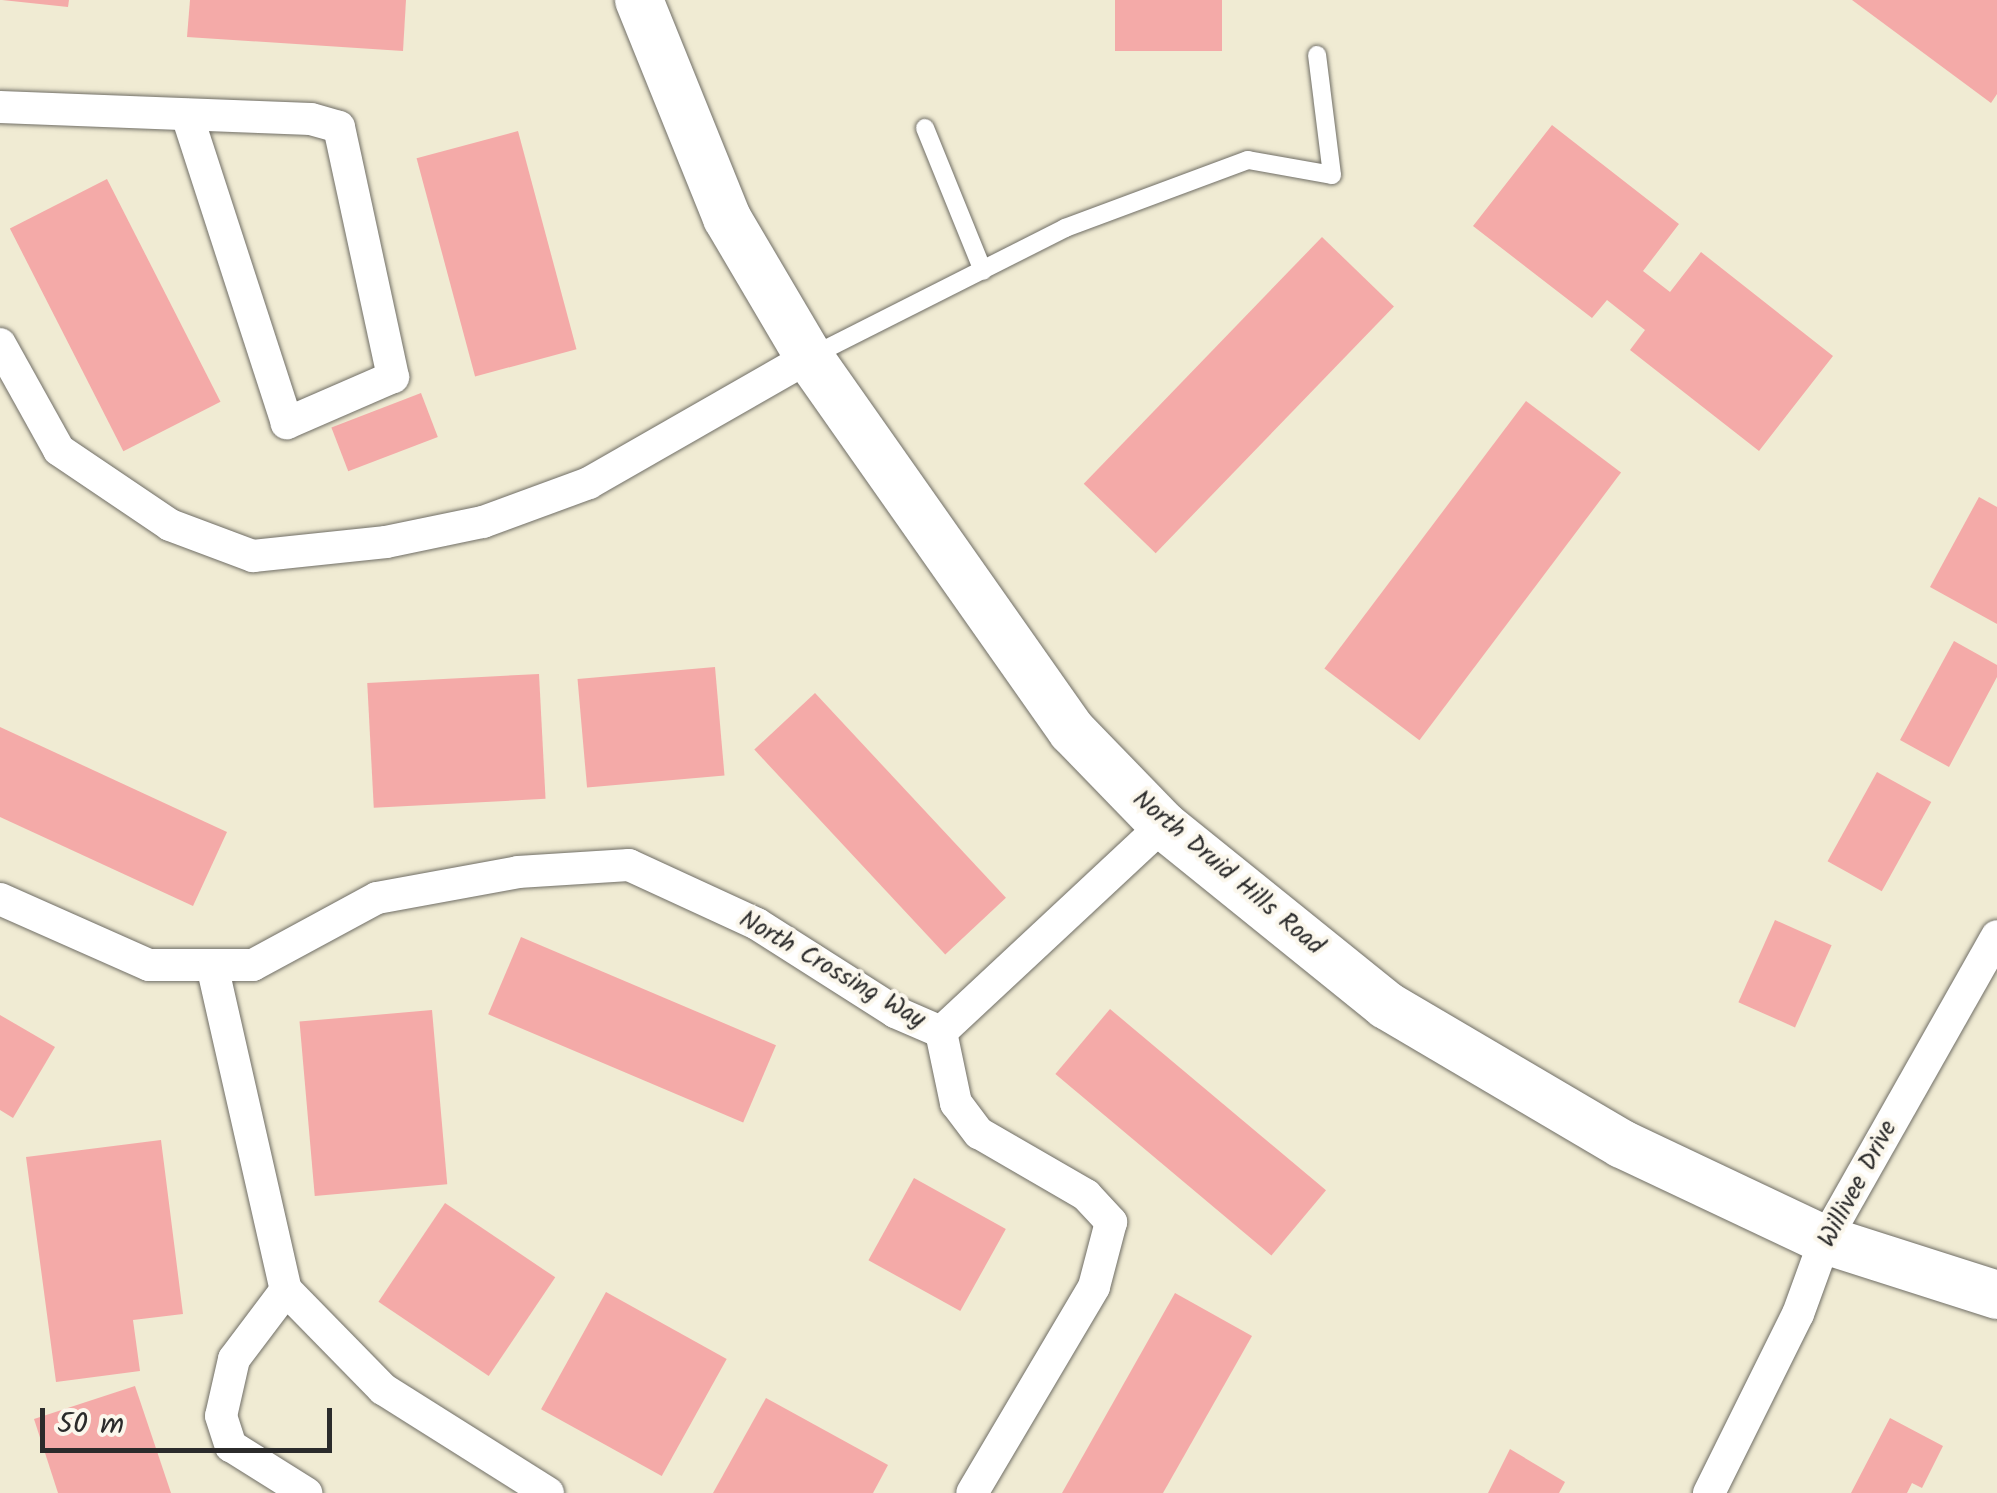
<!DOCTYPE html>
<html>
<head>
<meta charset="utf-8">
<style>
	body { margin:0 }
	#map { position:relative; width:1997px; height:1493px; overflow:hidden; background:#f0ebd3; font-family:Kalam,sans-serif }
	div>[style] { position:absolute }
	.building>* { inset:0; background:#f4aaa8; transform-origin:0 0 }
	.roads { filter:drop-shadow(0 0 2px #706e66) drop-shadow(0 0 2px #706e66) }
	.lane>* { height:18px; margin:-9px; padding:0 9px; transform-origin:9px; border-radius:9px; background:#fff }
	.street>* { height:32px; margin:-16px; padding:0 16px; transform-origin:16px; border-radius:16px; background:#fff }
	.secondary>* { height:48px; margin:-24px; padding:0 24px; transform-origin:24px; border-radius:24px; background:#fff }
	span { translate:-50% -50%; white-space:nowrap; text-align:center; line-height:1.15; -webkit-text-stroke:8px #fbf7ec; paint-order:stroke }
	.street-label { font-size:25px; color:#2b2b2b }
	.scale { position:absolute; left:40px; top:1408px; width:292px; height:45px; box-sizing:border-box; border:5px solid #2b2b2b; border-top:0; padding-left:12px; font-size:30px; line-height:35px; white-space:nowrap; color:#2b2b2b; -webkit-text-stroke:8px #fbf7ec; paint-order:stroke }
</style>
</head>
<body>
<div id="map">
	<div class="building">
		<div style="clip-path:polygon(2px 0,69px 0,68px 7px)"></div>
		<div style="clip-path:polygon(190px 0,406px 0,403px 51px,187px 37px)"></div>
		<div style="left:1115px;top:0;width:107px;height:51px"></div>
		<div style="clip-path:polygon(1852px 0,1997px 0,1997px 94px,1991px 103px)"></div>
		<div style="clip-path:polygon(1552px 125px,1679px 224px,1643px 271px,1670px 292px,1701px 252px,1833px 356px,1759px 451px,1630px 350px,1645px 330px,1607px 300px,1592px 318px,1473px 226px)"></div>
		<div style="left:518px;top:131px;width:226px;height:105px;rotate:75deg"></div>
		<div style="left:107px;top:179px;width:250px;height:109px;rotate:63deg"></div>
		<div style="left:1322px;top:237px;width:100px;height:343px;rotate:44deg"></div>
		<div style="left:421px;top:393px;width:47px;height:96px;rotate:69deg"></div>
		<div style="left:1526px;top:401px;width:119px;height:335px;rotate:37deg"></div>
		<div style="clip-path:polygon(1979px 497px,1997px 507px,1997px 624px,1930px 587px)"></div>
		<div style="clip-path:polygon(1954px 641px,1997px 665px,1997px 677px,1949px 767px,1900px 740px)"></div>
		<div style="left:715px;top:667px;width:109px;height:138px;rotate:85deg"></div>
		<div style="left:539px;top:674px;width:125px;height:172px;rotate:87deg"></div>
		<div style="left:815px;top:693px;width:280px;height:83px;rotate:47deg"></div>
		<div style="clip-path:polygon(0 727px,227px 832px,193px 906px,0 817px)"></div>
		<div style="left:1877px;top:772px;width:62px;height:102px;rotate:29deg"></div>
		<div style="left:1775px;top:920px;width:62px;height:90px;rotate:24deg"></div>
		<div style="left:521px;top:937px;width:277px;height:84px;rotate:23deg"></div>
		<div style="left:1110px;top:1009px;width:282px;height:85px;rotate:40deg"></div>
		<div style="left:432px;top:1010px;width:175px;height:133px;rotate:85deg"></div>
		<div style="clip-path:polygon(0 1015px,55px 1047px,13px 1118px,0 1110px)"></div>
		<div style="clip-path:polygon(161px 1140px,183px 1314px,133px 1320px,140px 1371px,56px 1382px,26px 1157px)"></div>
		<div style="left:914px;top:1178px;width:105px;height:94px;rotate:29deg"></div>
		<div style="left:445px;top:1203px;width:133px;height:119px;rotate:34deg"></div>
		<div style="left:606px;top:1292px;width:138px;height:134px;rotate:29deg"></div>
		<div style="clip-path:polygon(1175px 1293px,1252px 1336px,1163px 1493px,1062px 1493px)"></div>
		<div style="clip-path:polygon(135px 1386px,171px 1493px,58px 1493px,34px 1419px)"></div>
		<div style="clip-path:polygon(766px 1398px,888px 1465px,873px 1493px,713px 1493px)"></div>
		<div style="clip-path:polygon(1890px 1418px,1943px 1446px,1922px 1488px,1912px 1483px,1907px 1493px,1851px 1493px)"></div>
		<div style="clip-path:polygon(1510px 1449px,1565px 1482px,1559px 1493px,1488px 1493px)"></div>
	</div>
	<div class="roads">
		<div class="lane">
			<div style="left:925px;top:128px;width:154px;rotate:67.9deg"></div>
			<div style="left:812px;top:356px;width:284px;rotate:-26.8deg"></div>
			<div style="left:1065px;top:228px;width:195px;rotate:-20.4deg"></div>
			<div style="left:1248px;top:160px;width:85px;rotate:10.1deg"></div>
			<div style="left:1332px;top:175px;width:121px;rotate:-97.1deg"></div>
		</div>
		<div class="street">
			<div style="left:0;top:107px;width:311px;rotate:2.2deg"></div>
			<div style="left:311px;top:119px;width:29px;rotate:16deg"></div>
			<div style="left:339px;top:127px;width:256px;rotate:77.8deg"></div>
			<div style="left:393px;top:377px;width:116px;rotate:156.5deg"></div>
			<div style="left:287px;top:423px;width:324px;rotate:-108deg"></div>
			<div style="left:0;top:344px;width:121px;rotate:60.9deg"></div>
			<div style="left:59px;top:450px;width:134px;rotate:34deg"></div>
			<div style="left:170px;top:525px;width:89px;rotate:20.5deg"></div>
			<div style="left:253px;top:556px;width:134px;rotate:-6deg"></div>
			<div style="left:386px;top:542px;width:99px;rotate:-11.7deg"></div>
			<div style="left:483px;top:522px;width:113px;rotate:-20.2deg"></div>
			<div style="left:589px;top:483px;width:254px;rotate:-29.8deg"></div>
			<div style="left:0;top:899px;width:163px;rotate:23.9deg"></div>
			<div style="left:149px;top:965px;width:104px"></div>
			<div style="left:253px;top:965px;width:141px;rotate:-28.4deg"></div>
			<div style="left:377px;top:898px;width:143px;rotate:-10.4deg"></div>
			<div style="left:518px;top:872px;width:111px;rotate:-3.6deg"></div>
			<div style="left:629px;top:865px;width:141px;rotate:24.7deg"></div>
			<div style="left:757px;top:924px;width:164px;rotate:32.5deg"></div>
			<div style="left:895px;top:1012px;width:50px;rotate:23.5deg"></div>
			<div style="left:941px;top:1032px;width:73px;rotate:78.1deg"></div>
			<div style="left:956px;top:1103px;width:38px;rotate:53deg"></div>
			<div style="left:979px;top:1133px;width:124px;rotate:30.1deg"></div>
			<div style="left:1086px;top:1195px;width:37px;rotate:47deg"></div>
			<div style="left:1111px;top:1222px;width:67px;rotate:104.7deg"></div>
			<div style="left:1094px;top:1287px;width:239px;rotate:120.6deg"></div>
			<div style="left:212px;top:965px;width:333px;rotate:77.2deg"></div>
			<div style="left:286px;top:1290px;width:86px;rotate:127deg"></div>
			<div style="left:234px;top:1359px;width:58px;rotate:102.8deg"></div>
			<div style="left:221px;top:1416px;width:32px;rotate:72deg"></div>
			<div style="left:231px;top:1446px;width:89px;rotate:32.1deg"></div>
			<div style="left:941px;top:1032px;width:304px;rotate:-43deg"></div>
			<div style="left:286px;top:1290px;width:139px;rotate:45.6deg"></div>
			<div style="left:383px;top:1389px;width:195px;rotate:32.2deg"></div>
			<div style="left:1709px;top:1493px;width:200px;rotate:-63.6deg"></div>
			<div style="left:1798px;top:1314px;width:79px;rotate:-70deg"></div>
			<div style="left:1825px;top:1240px;width:349px;rotate:-60.5deg"></div>
		</div>
		<div class="secondary">
			<div style="left:639px;top:0;width:235px;rotate:68deg"></div>
			<div style="left:727px;top:218px;width:161px;rotate:59.5deg"></div>
			<div style="left:809px;top:357px;width:457px;rotate:54.9deg"></div>
			<div style="left:1072px;top:731px;width:131px;rotate:45.9deg"></div>
			<div style="left:1163px;top:825px;width:287px;rotate:38.9deg"></div>
			<div style="left:1386px;top:1005px;width:274px;rotate:30.5deg"></div>
			<div style="left:1622px;top:1144px;width:225px;rotate:25.3deg"></div>
			<div style="left:1825px;top:1240px;width:181px;rotate:17.7deg"></div>
		</div>
	</div>
	<div class="street-label">
		<span style="left:1228px;top:873px;rotate:40deg">North Druid Hills Road</span>
		<span style="left:832px;top:970px;rotate:30deg">North Crossing Way</span>
		<span style="left:1858px;top:1184px;rotate:-62deg">Willivee Drive</span>
	</div>
	<div class="scale">50 m</div>
</div>
</body>
</html>
